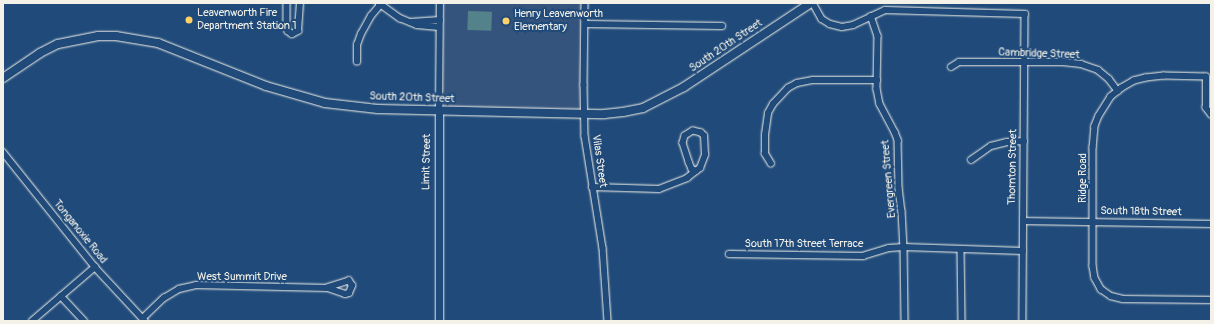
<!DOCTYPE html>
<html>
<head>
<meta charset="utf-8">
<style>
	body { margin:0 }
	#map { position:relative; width:1214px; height:324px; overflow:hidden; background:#1f4a7a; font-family:Pangolin,sans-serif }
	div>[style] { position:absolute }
	.built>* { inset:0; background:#34547e; transform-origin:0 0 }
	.green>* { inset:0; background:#54828a; transform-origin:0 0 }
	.roads { filter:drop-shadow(0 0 1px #f4f1e8) drop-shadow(0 0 1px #f4f1e8) }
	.minor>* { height:5.5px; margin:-2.75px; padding:0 2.75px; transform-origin:2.75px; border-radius:2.75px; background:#1f4a7a }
	.tertiary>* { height:7px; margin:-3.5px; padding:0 3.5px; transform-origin:3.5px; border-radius:3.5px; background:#1f4a7a }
	.secondary>* { height:8px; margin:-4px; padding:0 4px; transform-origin:4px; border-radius:4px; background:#1f4a7a }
	.dots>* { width:11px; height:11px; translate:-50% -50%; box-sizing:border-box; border:2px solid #1f4a7a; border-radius:50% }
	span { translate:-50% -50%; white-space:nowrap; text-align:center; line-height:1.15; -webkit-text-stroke:4px #1f4a7a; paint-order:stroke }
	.poi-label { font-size:11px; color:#f4f1e8 }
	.left { translate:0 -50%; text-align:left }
	.street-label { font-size:11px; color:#f4f1e8 }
	.frame { position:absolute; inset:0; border:4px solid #f4f1e8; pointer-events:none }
</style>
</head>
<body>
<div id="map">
	<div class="built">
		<div style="left:440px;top:3px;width:145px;height:107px"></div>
	</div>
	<div class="green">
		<div style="left:468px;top:11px;width:24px;height:19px;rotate:2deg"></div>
	</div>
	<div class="roads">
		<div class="minor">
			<div style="left:287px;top:3px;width:23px;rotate:90deg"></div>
			<div style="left:287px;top:26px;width:5px;rotate:79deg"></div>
			<div style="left:288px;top:31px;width:5px;rotate:37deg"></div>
			<div style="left:292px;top:34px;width:7px;rotate:-27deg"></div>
			<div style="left:298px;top:31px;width:28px;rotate:-86deg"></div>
			<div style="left:379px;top:3px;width:26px;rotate:36deg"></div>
			<div style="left:400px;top:18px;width:18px;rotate:22deg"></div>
			<div style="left:417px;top:25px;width:22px;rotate:5deg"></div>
			<div style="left:585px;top:3px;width:82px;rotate:90.7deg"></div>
			<div style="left:584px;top:85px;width:51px;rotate:88.9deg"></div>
			<div style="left:585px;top:136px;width:113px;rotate:80.9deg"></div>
			<div style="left:603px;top:248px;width:73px;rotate:86.1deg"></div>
			<div style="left:813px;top:3px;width:18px;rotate:61deg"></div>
			<div style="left:822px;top:19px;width:9px;rotate:32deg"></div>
			<div style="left:830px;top:24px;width:12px;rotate:14deg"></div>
			<div style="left:842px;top:27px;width:11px;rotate:-10deg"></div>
			<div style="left:853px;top:25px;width:35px;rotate:-25deg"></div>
			<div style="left:885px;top:10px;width:140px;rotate:1.6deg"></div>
			<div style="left:1025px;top:14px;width:307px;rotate:90.4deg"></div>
			<div style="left:871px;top:16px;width:21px;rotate:71deg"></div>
			<div style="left:878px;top:36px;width:53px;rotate:91.1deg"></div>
			<div style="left:877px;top:89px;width:15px;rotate:79deg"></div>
			<div style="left:880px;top:104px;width:32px;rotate:62deg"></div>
			<div style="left:895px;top:132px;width:9px;rotate:69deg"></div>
			<div style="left:898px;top:140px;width:48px;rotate:88.8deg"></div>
			<div style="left:899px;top:188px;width:23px;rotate:83deg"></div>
			<div style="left:902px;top:211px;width:36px;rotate:87deg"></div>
			<div style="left:904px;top:247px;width:74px;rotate:89.2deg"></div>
			<div style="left:411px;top:22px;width:29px;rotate:-4deg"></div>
			<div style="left:585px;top:24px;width:137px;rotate:0.8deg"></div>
			<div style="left:357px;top:62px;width:17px;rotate:-90deg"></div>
			<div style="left:357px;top:45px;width:12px;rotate:-70deg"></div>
			<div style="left:361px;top:34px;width:21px;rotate:-61deg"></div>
			<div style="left:371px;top:16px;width:16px;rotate:-50deg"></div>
			<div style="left:951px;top:67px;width:9px;rotate:-32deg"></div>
			<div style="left:959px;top:62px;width:104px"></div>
			<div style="left:1063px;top:62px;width:18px;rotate:6deg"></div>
			<div style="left:1081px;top:64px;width:18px;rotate:19deg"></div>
			<div style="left:1098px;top:70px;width:14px;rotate:39deg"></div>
			<div style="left:1109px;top:79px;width:15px;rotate:53deg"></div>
			<div style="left:439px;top:110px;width:107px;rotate:-89.5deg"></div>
			<div style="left:1211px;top:115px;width:9px;rotate:-126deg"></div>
			<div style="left:1206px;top:108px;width:31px;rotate:-90deg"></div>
			<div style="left:1206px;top:77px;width:42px;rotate:-178.6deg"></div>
			<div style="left:1164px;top:76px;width:18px;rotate:174deg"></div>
			<div style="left:1146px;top:78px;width:12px;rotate:166deg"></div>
			<div style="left:1134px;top:81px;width:14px;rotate:150deg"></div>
			<div style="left:1122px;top:88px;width:14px;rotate:141deg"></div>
			<div style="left:1111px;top:97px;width:22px;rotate:122deg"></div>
			<div style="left:1099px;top:116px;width:11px;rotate:112deg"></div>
			<div style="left:1095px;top:126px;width:21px;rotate:95deg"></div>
			<div style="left:1093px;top:147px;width:119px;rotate:90deg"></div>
			<div style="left:1093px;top:266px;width:12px;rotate:81deg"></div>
			<div style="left:1095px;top:278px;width:13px;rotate:61deg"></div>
			<div style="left:1101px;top:289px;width:12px;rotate:35deg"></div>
			<div style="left:1111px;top:296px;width:12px;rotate:14deg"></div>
			<div style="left:1123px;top:299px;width:88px;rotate:0.7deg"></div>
			<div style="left:3px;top:152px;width:147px;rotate:51.3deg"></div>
			<div style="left:95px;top:267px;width:74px;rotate:47.2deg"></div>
			<div style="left:971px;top:160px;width:24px;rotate:-35deg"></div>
			<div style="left:991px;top:146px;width:16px;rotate:-14deg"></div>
			<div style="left:1007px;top:142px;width:17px;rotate:-3deg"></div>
			<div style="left:771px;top:164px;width:12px;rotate:-121deg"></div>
			<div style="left:765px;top:154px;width:19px;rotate:-90deg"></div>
			<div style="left:765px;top:135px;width:22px;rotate:-82deg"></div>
			<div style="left:768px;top:113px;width:10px;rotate:-61deg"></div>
			<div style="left:773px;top:104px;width:22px;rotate:-47deg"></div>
			<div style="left:788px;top:88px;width:10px;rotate:-29deg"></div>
			<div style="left:797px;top:83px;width:16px;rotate:-11deg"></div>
			<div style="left:813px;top:80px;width:64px"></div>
			<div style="left:592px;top:187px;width:67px;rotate:1.7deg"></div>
			<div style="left:659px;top:189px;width:30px;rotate:-21deg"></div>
			<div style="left:687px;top:178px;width:11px;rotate:-38deg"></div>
			<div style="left:696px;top:171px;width:5px;rotate:-37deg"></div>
			<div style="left:700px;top:168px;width:14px;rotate:-69deg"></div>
			<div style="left:705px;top:155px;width:19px;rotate:-93deg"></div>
			<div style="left:704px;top:136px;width:4px;rotate:-135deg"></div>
			<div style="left:701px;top:133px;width:8px;rotate:-166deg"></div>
			<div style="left:693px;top:131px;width:9px;rotate:148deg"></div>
			<div style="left:685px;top:136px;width:7px;rotate:106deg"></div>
			<div style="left:683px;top:143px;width:20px;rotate:72deg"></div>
			<div style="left:689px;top:162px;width:8px;rotate:67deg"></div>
			<div style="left:692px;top:169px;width:4px;rotate:27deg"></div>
			<div style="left:1023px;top:221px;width:188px;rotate:0.9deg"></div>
			<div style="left:961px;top:249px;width:72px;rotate:89.2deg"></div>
			<div style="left:729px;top:254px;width:134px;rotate:0.9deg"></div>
			<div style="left:863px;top:256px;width:27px;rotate:-17deg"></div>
			<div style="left:889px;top:248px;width:15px;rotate:-4deg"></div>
			<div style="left:904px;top:247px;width:119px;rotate:1.9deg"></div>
			<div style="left:61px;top:296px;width:34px;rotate:47deg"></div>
			<div style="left:143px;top:318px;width:29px;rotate:-44deg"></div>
			<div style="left:164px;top:298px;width:17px;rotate:-31deg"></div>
			<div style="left:179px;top:289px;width:17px;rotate:-13deg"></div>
			<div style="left:196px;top:285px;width:132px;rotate:1.3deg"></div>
			<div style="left:328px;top:288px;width:18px;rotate:19deg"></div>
			<div style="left:345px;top:294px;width:4px;rotate:-14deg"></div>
			<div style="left:349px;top:293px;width:8px;rotate:-67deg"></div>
			<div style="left:352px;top:286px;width:6px;rotate:-121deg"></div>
			<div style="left:349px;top:281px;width:22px;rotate:162deg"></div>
			<div style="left:32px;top:321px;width:83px;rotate:-40.6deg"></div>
		</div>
		<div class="tertiary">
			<div style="left:439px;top:110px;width:211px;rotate:90deg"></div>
		</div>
		<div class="secondary">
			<div style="left:3px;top:78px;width:45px;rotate:-34deg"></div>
			<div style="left:40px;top:53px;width:20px;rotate:-27deg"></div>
			<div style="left:58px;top:44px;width:41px;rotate:-11.3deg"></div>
			<div style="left:98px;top:36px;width:18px"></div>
			<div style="left:116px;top:36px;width:43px;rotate:9.5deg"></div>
			<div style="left:158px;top:43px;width:116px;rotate:21.7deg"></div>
			<div style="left:266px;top:86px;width:61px;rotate:16.1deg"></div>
			<div style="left:325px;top:103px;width:53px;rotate:6.5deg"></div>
			<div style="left:378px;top:109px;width:226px;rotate:1.3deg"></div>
			<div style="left:604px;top:114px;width:19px;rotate:-6deg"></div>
			<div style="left:623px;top:112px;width:20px;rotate:-11deg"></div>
			<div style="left:643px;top:108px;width:46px;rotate:-27.1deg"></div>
			<div style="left:684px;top:87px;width:152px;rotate:-33.5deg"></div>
		</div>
	</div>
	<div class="dots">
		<div style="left:189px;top:20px;background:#ffd166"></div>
		<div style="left:506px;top:21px;background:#ffd166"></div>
	</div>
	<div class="poi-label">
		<span class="left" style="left:197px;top:20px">Leavenworth Fire<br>Department Station 1</span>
		<span class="left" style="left:514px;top:21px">Henry Leavenworth<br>Elementary</span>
	</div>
	<div class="street-label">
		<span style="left:726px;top:46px;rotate:-34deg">South 20th Street</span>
		<span style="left:1039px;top:54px;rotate:2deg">Cambridge Street</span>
		<span style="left:412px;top:98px;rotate:2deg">South 20th Street</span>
		<span style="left:599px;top:161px;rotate:82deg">Vilas Street</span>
		<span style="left:427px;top:162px;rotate:-89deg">Limit Street</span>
		<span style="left:1013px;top:167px;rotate:-89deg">Thornton Street</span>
		<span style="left:1083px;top:178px;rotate:-90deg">Ridge Road</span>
		<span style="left:889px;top:179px;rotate:-95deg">Evergreen Street</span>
		<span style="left:1141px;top:212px;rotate:1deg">South 18th Street</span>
		<span style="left:80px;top:232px;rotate:51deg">Tonganoxie Road</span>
		<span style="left:804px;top:244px">South 17th Street Terrace</span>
		<span style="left:242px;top:277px">West Summit Drive</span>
	</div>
	<div class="frame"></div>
</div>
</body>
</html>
